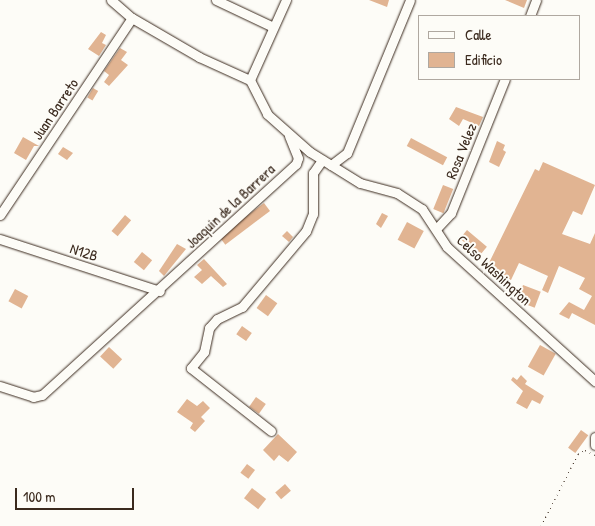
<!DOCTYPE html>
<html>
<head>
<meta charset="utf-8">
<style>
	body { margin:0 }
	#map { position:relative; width:595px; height:526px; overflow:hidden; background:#fdfcf7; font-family:"Patrick Hand",sans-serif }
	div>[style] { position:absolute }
	.building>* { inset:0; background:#e1b492; transform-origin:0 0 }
	.path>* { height:1px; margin-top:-0.5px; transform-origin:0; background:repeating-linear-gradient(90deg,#3b2a1e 0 1px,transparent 0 5px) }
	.roads { filter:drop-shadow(0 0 1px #3b2a1e) drop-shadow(0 0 1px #3b2a1e) }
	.minor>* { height:9px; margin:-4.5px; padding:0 4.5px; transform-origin:4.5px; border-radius:4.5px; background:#fdfcf7 }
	span { translate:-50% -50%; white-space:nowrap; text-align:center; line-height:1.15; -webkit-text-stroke:4px #fdfcf7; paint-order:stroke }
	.street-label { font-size:15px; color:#3b2a1e }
	.legend { position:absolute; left:418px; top:15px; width:162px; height:65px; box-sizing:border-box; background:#fdfcf7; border:1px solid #afa8a0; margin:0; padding:6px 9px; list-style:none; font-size:15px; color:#3b2a1e }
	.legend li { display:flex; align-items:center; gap:10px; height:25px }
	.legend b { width:25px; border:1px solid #afa8a0 }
	.scale { position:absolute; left:15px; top:488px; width:119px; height:22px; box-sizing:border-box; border:2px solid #3b2a1e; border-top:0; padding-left:6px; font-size:15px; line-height:18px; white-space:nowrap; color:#3b2a1e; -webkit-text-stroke:4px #fdfcf7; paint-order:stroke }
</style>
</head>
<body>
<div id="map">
	<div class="building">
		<div style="clip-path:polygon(369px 0,389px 0,387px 7px)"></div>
		<div style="clip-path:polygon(505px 0,527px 0,524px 8px)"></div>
		<div style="clip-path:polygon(101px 32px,106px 35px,102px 43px,106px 45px,99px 56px,88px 49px)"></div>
		<div style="clip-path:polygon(120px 48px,127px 52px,121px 60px,128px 65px,109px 86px,104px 82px,109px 75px,104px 71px)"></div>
		<div style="left:93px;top:88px;width:6px;height:11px;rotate:31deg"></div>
		<div style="clip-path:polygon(456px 107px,483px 117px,479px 126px,463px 119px,459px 126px,449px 119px)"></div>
		<div style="clip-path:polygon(23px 137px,39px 146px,34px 146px,26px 160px,14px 153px)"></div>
		<div style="left:411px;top:138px;width:41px;height:9px;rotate:28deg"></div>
		<div style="clip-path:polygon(497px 141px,505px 145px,503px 150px,506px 152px,499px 167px,489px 162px)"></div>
		<div style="clip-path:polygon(63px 147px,73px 153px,67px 160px,58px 154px)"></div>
		<div style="clip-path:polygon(543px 162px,595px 185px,582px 215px,573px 211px,562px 234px,590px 244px,595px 233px,595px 325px,572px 313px,569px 319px,559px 314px,569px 302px,584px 310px,592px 296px,579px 289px,585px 278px,559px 266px,548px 293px,542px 290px,548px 276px,519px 263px,511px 280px,486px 269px,535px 169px,539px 171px)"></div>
		<div style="left:443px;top:185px;width:11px;height:26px;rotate:22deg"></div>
		<div style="left:264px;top:203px;width:10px;height:56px;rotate:53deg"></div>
		<div style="clip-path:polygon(382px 213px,388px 216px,381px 228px,376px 224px)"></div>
		<div style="left:125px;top:215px;width:8px;height:21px;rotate:40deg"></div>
		<div style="left:407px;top:222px;width:19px;height:20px;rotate:28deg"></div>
		<div style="left:467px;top:230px;width:26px;height:11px;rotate:40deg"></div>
		<div style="clip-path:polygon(287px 231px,293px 237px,289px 242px,282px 236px)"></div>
		<div style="clip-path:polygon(177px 244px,186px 249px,164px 276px,159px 271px)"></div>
		<div style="left:142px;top:252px;width:13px;height:13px;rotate:39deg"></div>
		<div style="clip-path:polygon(204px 259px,227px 284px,223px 287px,211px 276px,202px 284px,194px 277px,202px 270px,197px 265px)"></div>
		<div style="left:523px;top:285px;width:19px;height:17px;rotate:21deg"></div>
		<div style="left:15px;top:289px;width:15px;height:14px;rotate:28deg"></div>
		<div style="left:266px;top:295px;width:14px;height:16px;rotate:36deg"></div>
		<div style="left:242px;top:326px;width:12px;height:10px;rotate:35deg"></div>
		<div style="left:540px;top:345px;width:18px;height:25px;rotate:29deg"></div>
		<div style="left:109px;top:347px;width:18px;height:13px;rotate:43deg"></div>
		<div style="clip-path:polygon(521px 375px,527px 381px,525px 384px,544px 396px,540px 404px,532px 400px,527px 409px,516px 403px,523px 391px,511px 380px,513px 377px,517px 380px)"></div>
		<div style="left:256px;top:397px;width:12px;height:12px;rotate:35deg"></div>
		<div style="clip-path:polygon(187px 399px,197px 406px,203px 401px,210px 408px,201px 417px,205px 421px,195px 432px,190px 428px,193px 423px,177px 412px)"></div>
		<div style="left:581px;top:430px;width:9px;height:22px;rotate:36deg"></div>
		<div style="clip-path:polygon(278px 434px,297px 452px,288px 462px,279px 455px,274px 461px,263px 450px)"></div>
		<div style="left:247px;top:464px;width:10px;height:11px;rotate:37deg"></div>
		<div style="left:285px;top:484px;width:9px;height:13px;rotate:49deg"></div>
		<div style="left:252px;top:488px;width:18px;height:13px;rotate:38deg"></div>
	</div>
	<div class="path">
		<div style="left:541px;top:526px;width:81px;rotate:-62.8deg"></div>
		<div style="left:578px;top:454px;width:8px;rotate:-30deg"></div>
		<div style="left:585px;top:450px;width:11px;rotate:27deg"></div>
	</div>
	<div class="roads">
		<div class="minor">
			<div style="left:111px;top:0;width:28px;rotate:41deg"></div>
			<div style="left:132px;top:18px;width:78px;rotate:30.2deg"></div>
			<div style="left:199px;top:57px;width:56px;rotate:24.3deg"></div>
			<div style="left:250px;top:80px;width:38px;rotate:63deg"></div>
			<div style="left:267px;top:114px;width:57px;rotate:41.5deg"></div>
			<div style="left:310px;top:152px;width:59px;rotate:31.8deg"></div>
			<div style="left:360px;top:183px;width:38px;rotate:15deg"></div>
			<div style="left:397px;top:193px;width:30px;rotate:33deg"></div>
			<div style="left:422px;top:209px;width:45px;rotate:56.7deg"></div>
			<div style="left:447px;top:247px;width:200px;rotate:42.2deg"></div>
			<div style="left:216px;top:0;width:63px;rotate:25.3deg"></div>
			<div style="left:530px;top:16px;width:17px;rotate:-69deg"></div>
			<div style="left:250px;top:80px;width:88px;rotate:-65.8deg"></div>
			<div style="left:331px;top:165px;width:20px;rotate:-37deg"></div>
			<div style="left:347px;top:153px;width:165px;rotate:-67.6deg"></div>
			<div style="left:0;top:215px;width:237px;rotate:-56.2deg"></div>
			<div style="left:436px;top:229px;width:22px;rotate:-47deg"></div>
			<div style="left:451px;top:213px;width:144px;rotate:-68.1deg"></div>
			<div style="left:0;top:239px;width:168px;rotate:18deg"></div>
			<div style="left:0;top:386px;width:35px;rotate:18deg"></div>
			<div style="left:33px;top:397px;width:9px;rotate:-13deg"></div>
			<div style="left:42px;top:395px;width:343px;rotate:-42.3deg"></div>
			<div style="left:296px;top:164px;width:6px;rotate:-72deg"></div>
			<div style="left:298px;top:158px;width:24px;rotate:-112deg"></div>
			<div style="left:271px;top:431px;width:102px;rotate:-141.8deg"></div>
			<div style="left:191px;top:368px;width:21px;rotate:-51deg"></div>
			<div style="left:204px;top:352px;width:25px;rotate:-78deg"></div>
			<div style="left:209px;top:328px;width:12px;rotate:-48deg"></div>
			<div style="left:217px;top:319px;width:28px;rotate:-26deg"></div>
			<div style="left:242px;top:307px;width:99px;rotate:-49.9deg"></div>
			<div style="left:306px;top:231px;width:18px;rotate:-68deg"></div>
			<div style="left:313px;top:214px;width:41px;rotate:-90deg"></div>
			<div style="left:313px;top:173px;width:16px;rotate:-55deg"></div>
			<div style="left:595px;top:437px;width:8px;rotate:90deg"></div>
		</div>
	</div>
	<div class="street-label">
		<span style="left:55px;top:109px;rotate:-56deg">Juan Barreto</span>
		<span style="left:461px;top:151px;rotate:-68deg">Rosa Velez</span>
		<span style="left:230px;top:206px;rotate:-43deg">Joaquin de la Barrera</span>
		<span style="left:84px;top:252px;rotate:18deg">N12B</span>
		<span style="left:494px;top:270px;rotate:43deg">Celso Washington</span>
	</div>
	<ul class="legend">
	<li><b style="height:6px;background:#fdfcf7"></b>Calle</li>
	<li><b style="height:14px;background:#e1b492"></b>Edificio</li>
	</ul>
	<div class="scale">100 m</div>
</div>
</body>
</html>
